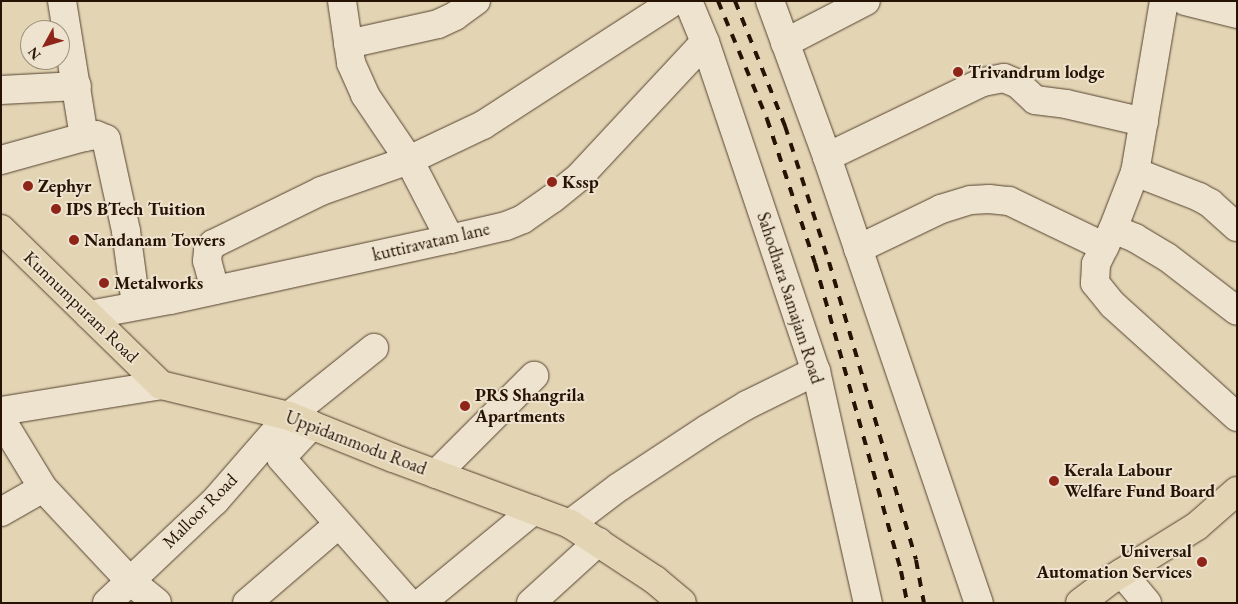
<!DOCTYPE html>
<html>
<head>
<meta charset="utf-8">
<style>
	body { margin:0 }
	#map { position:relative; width:1238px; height:604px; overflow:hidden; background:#e3d4b4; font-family:"EB Garamond",serif }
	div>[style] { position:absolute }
	.roads { filter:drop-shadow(0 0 1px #55432f) drop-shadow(0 0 1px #55432f) }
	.minor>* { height:28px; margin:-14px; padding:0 14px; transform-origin:14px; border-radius:14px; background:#ede3ce }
	.major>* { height:28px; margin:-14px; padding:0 14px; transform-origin:14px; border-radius:14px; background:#e3d4b4 }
	.rail>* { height:4px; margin-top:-2px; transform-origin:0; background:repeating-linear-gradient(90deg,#261303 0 9px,transparent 0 18px) }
	.dots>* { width:14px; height:14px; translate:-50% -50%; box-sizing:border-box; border:2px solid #ede3ce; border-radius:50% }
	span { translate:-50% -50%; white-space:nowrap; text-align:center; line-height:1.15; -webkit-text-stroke:4px #ede3ce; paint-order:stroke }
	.poi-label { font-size:18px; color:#261303; font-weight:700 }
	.left { translate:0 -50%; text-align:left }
	.right { translate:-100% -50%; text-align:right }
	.street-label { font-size:18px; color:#261303 }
	.frame { position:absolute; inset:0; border:2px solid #261303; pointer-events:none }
	.north { position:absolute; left:20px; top:20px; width:50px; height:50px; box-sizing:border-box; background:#ede3ce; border:1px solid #9d907d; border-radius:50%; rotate:231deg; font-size:14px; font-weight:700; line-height:20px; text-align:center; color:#261303 }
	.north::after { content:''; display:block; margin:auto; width:18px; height:22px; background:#8f2418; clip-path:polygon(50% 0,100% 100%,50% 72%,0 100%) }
</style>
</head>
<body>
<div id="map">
	<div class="roads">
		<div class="minor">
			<div style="left:62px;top:1px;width:138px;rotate:80.8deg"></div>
			<div style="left:342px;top:1px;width:63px;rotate:81.7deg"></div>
			<div style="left:351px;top:63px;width:35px;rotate:66deg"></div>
			<div style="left:365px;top:95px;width:78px;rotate:55.9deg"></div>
			<div style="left:409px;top:160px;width:89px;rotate:62.6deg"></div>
			<div style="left:688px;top:1px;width:44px;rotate:67.5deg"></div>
			<div style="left:705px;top:42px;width:347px;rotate:71.4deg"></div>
			<div style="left:816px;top:371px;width:238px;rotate:77.4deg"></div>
			<div style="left:770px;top:1px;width:166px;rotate:69.9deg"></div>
			<div style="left:827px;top:157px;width:471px;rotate:71.2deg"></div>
			<div style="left:1164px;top:1px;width:173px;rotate:99.6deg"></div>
			<div style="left:1135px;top:172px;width:61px;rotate:111.1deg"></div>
			<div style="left:1113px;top:229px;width:39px;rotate:116deg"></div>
			<div style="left:1096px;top:264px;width:19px;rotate:93deg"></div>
			<div style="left:1095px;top:283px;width:28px;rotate:51deg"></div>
			<div style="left:1113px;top:305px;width:167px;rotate:42.1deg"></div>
			<div style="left:1185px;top:1px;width:54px;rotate:14deg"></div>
			<div style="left:785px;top:43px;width:91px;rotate:-27.4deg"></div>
			<div style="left:348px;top:44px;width:92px;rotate:-12.5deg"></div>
			<div style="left:438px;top:24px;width:19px;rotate:-25deg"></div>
			<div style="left:455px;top:16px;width:26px;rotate:-36deg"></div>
			<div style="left:1px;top:90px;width:76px;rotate:-3deg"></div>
			<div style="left:827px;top:157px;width:173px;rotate:-25.7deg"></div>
			<div style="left:983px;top:82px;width:21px;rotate:-11deg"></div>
			<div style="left:1004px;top:78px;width:15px;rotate:23deg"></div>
			<div style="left:1018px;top:84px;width:23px;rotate:43deg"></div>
			<div style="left:1035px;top:100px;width:31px;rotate:7deg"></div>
			<div style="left:1066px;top:104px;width:80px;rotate:13deg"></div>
			<div style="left:1px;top:160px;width:86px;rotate:-15.5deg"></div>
			<div style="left:84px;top:137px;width:12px;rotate:-9deg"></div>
			<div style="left:96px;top:135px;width:11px;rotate:22deg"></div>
			<div style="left:106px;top:139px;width:94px;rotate:77.7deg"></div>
			<div style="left:126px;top:231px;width:75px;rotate:82.3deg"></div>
			<div style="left:1135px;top:172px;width:69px;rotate:21.3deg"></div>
			<div style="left:1199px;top:197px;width:13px;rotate:29deg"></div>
			<div style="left:1210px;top:203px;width:36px;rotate:42deg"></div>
			<div style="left:1113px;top:229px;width:24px;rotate:22deg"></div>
			<div style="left:1135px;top:238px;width:37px;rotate:31deg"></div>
			<div style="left:1167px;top:257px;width:88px;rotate:37.6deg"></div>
			<div style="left:858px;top:249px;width:92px;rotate:-25.7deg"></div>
			<div style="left:941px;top:209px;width:31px;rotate:-17deg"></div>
			<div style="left:971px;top:200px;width:18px;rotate:-3deg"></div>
			<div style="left:989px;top:199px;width:20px;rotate:6deg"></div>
			<div style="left:1009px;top:201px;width:106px;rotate:25.6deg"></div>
			<div style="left:215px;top:290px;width:30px;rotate:-105deg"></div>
			<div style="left:207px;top:261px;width:10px;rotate:-84deg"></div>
			<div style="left:208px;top:251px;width:9px;rotate:-54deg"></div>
			<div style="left:213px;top:244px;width:120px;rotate:-26.1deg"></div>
			<div style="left:321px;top:191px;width:93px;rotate:-19.4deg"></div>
			<div style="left:409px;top:160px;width:82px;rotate:-25.3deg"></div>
			<div style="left:483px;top:125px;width:229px;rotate:-32.9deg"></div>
			<div style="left:89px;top:315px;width:82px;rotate:-10.5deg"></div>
			<div style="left:170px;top:300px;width:287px;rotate:-12.3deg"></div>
			<div style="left:450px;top:239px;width:57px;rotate:-13.1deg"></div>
			<div style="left:506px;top:226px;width:18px;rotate:-22deg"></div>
			<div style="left:523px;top:219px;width:35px;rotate:-35deg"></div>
			<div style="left:552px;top:199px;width:36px;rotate:-39deg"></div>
			<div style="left:580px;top:176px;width:183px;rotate:-47deg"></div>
			<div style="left:1px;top:411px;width:162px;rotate:-9.2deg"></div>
			<div style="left:1px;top:419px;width:81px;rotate:58.7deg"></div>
			<div style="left:43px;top:488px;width:126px;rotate:46.9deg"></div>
			<div style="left:129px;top:580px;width:36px;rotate:39deg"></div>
			<div style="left:312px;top:425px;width:45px;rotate:133.2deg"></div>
			<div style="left:281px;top:458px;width:193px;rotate:48.6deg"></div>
			<div style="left:436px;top:474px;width:139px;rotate:-45deg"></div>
			<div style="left:1px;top:512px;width:48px;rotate:-29.7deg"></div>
			<div style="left:570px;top:524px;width:61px;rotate:-37.1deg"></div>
			<div style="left:619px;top:487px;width:105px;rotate:-33.4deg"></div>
			<div style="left:707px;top:429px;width:47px;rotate:-31deg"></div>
			<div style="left:747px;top:405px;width:77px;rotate:-26.2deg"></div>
			<div style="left:1122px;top:573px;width:39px;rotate:50deg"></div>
			<div style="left:107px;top:603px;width:149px;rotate:-43.4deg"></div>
			<div style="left:215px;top:501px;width:113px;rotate:-49deg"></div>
			<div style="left:289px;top:416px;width:109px;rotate:-38.7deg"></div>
			<div style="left:247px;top:603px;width:121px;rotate:-40.7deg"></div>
			<div style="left:421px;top:603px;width:146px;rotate:-39.5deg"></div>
			<div style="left:531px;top:603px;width:91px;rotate:-42.3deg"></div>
		</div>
		<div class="major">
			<div style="left:1px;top:229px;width:223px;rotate:44.3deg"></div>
			<div style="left:161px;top:385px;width:132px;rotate:13.6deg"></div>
			<div style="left:289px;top:416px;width:112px;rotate:22deg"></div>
			<div style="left:393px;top:458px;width:189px;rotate:20.4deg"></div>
			<div style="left:570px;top:524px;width:102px;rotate:33.4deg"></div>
			<div style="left:655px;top:580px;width:35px;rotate:40deg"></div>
			<div style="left:1080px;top:603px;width:40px;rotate:-37deg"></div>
			<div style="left:1112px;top:579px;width:100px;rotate:-31.9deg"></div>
			<div style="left:1197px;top:526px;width:53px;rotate:-41.2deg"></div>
		</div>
	</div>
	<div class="rail">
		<div style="left:718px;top:1px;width:128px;rotate:67.4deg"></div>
		<div style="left:767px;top:119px;width:152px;rotate:71.6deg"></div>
		<div style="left:815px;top:263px;width:320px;rotate:74.4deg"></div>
		<div style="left:901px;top:571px;width:33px;rotate:79deg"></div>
		<div style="left:735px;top:1px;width:135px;rotate:68.2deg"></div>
		<div style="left:785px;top:126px;width:143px;rotate:72.1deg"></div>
		<div style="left:829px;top:262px;width:310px;rotate:73.7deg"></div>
		<div style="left:916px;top:560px;width:44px;rotate:79.5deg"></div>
	</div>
	<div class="dots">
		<div style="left:958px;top:72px;background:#8f2418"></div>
		<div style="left:552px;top:182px;background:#8f2418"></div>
		<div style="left:28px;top:186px;background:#8f2418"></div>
		<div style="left:56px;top:209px;background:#8f2418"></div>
		<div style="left:74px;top:240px;background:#8f2418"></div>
		<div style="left:104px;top:283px;background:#8f2418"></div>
		<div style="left:465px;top:406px;background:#8f2418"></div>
		<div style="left:1054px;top:481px;background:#8f2418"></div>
		<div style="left:1202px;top:562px;background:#8f2418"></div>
	</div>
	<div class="poi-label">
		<span class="left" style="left:968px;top:72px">Trivandrum lodge</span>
		<span class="left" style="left:562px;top:182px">Kssp</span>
		<span class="left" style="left:38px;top:186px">Zephyr</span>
		<span class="left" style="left:66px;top:209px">IPS BTech Tuition</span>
		<span class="left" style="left:84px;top:240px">Nandanam Towers</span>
		<span class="left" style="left:114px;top:283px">Metalworks</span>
		<span class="left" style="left:475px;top:406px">PRS Shangrila<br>Apartments</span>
		<span class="left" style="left:1064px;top:481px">Kerala Labour<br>Welfare Fund Board</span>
		<span class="right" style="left:1192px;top:562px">Universal<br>Automation Services</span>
	</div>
	<div class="street-label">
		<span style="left:431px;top:242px;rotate:-13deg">kuttiravatam lane</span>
		<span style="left:790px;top:298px;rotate:72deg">Sahodhara Samajam Road</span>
		<span style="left:81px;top:307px;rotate:44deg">Kunnumpuram Road</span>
		<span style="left:356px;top:443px;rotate:21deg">Uppidammodu Road</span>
		<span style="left:200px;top:511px;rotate:-45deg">Malloor Road</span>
	</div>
	<div class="frame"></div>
	<div class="north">N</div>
</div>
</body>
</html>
